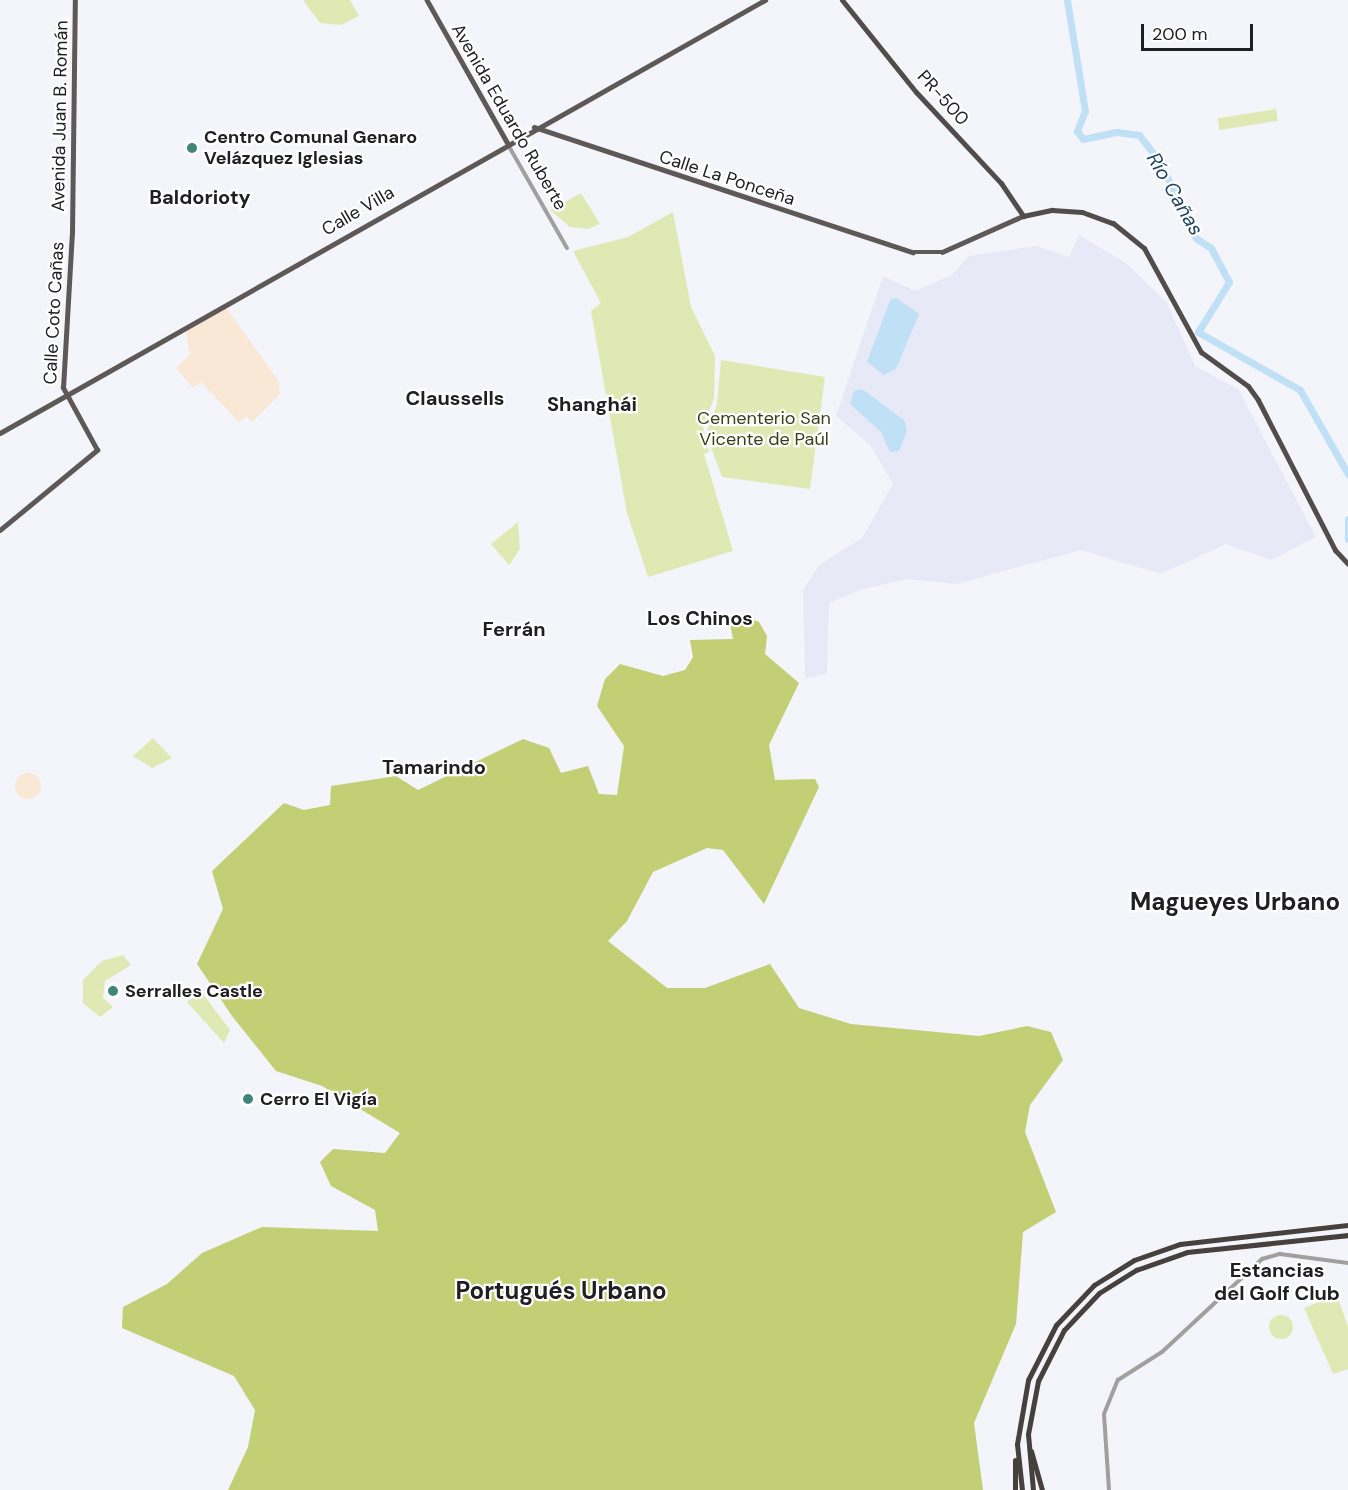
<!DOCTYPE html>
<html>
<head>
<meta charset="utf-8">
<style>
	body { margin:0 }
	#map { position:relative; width:1348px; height:1490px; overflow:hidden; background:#f4f4fb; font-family:"DM Sans",sans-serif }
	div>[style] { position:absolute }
	.built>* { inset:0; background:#e8e9f7 }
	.education>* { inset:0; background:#f9e8d6 }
	.round { border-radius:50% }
	.green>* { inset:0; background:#e0e9b4; transform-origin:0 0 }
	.forest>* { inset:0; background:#c2cf75 }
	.water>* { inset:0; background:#bfe0f5 }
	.river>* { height:7px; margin:-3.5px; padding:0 3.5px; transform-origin:3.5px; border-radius:3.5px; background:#bfe0f5 }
	.tertiary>* { height:4px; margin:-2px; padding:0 2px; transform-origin:2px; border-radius:2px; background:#a29f9e }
	.primary>* { height:4.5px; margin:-2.25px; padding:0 2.25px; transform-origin:2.25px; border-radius:2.25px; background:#5e5957 }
	.trunk>* { height:5px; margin:-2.5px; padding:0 2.5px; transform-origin:2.5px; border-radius:2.5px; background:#524d4a }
	.motorway>* { height:5px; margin:-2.5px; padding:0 2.5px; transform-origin:2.5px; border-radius:2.5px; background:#47413e }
	.dots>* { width:16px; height:16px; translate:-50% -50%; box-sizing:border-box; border:3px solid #fff; border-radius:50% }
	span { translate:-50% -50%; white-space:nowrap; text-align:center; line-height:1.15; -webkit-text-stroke:4.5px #fff; paint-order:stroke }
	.street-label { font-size:18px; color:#202023 }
	.poi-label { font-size:18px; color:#202023; font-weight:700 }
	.left { translate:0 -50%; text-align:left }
	.park-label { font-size:18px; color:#3a3f19 }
	.water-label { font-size:20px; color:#20475d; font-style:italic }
	.neighbourhood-label { font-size:20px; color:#202023; font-weight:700 }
	.district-label { font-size:24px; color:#202023; font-weight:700 }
	.scale { position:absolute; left:1141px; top:24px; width:112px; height:27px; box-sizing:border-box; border:3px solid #202023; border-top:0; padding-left:8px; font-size:18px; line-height:21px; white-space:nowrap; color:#202023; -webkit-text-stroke:4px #fff; paint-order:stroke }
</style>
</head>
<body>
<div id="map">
	<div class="built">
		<div style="clip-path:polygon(1079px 235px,1126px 263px,1167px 303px,1195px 366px,1238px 389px,1316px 537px,1271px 560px,1226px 544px,1161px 574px,1081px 550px,956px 584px,907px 579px,860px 590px,829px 603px,827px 673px,805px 679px,803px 590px,819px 565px,862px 538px,893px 484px,871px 446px,836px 416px,883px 276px,915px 291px,952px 275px,969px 256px,1036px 246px,1069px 257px)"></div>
	</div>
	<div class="education">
		<div style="clip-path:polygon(225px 306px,278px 380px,280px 394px,252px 422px,246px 416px,239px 422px,201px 382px,193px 388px,176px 368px,190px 355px,185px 327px)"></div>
		<div class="round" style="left:15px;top:773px;width:26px;height:26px"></div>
	</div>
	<div class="green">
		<div style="clip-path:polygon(303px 0,350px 0,359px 16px,341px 25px,320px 23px)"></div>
		<div style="left:1276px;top:109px;width:12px;height:59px;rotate:81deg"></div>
		<div style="clip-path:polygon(581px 193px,600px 224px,588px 229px,570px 227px,550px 210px)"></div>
		<div style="clip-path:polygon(673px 212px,691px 307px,715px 356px,714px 398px,703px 427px,709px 452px,704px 454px,733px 551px,648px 577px,627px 513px,591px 311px,601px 303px,573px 251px,628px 237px)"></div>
		<div style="clip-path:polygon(721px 360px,825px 377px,810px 489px,722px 477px,706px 434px,717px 405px)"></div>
		<div style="clip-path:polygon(518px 522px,520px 549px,509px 565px,491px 544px)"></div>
		<div style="clip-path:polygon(153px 738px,172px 758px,152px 768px,133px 756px)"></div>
		<div style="clip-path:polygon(123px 955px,131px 965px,105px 981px,103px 998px,113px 1007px,100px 1017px,83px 1003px,83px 980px,102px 961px)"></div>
		<div style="clip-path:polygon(201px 991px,230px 1030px,224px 1043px,187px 1002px)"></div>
		<div style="clip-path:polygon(1337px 1295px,1348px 1327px,1348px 1369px,1333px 1374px,1304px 1308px)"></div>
		<div class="round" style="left:1269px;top:1315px;width:24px;height:24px"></div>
	</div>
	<div class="forest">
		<div style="clip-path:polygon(743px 615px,759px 622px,767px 636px,765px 654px,799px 683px,769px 745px,775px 780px,815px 779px,819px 787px,764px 904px,723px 850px,707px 848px,653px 872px,627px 921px,608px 941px,667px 988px,705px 988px,770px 964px,799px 1008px,851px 1024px,979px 1036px,1027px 1026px,1051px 1032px,1063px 1060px,1030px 1105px,1025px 1132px,1056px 1212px,1023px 1232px,1016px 1324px,974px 1423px,983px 1490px,228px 1490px,248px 1447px,255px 1410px,234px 1376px,122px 1328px,123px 1307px,167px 1284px,202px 1253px,262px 1227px,378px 1231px,375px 1210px,331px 1186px,320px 1162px,333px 1149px,385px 1153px,400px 1133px,322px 1086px,276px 1071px,232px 1016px,197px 964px,223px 909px,212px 871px,284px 803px,304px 810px,330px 805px,331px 786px,396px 776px,418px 790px,523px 739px,549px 748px,561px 773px,588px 766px,599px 794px,617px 795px,624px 746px,597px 706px,605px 679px,620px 664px,663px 676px,685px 670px,693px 657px,690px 640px,733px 639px,729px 619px)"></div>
	</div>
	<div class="water">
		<div style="clip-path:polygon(896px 298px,919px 314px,896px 369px,884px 375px,867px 362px,890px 300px)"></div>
		<div style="clip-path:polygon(862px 389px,904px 420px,907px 431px,899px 451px,890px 452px,881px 432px,850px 404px,854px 391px)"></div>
	</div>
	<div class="river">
		<div style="left:1067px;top:0;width:112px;rotate:80.8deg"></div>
		<div style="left:1085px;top:111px;width:22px;rotate:112deg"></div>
		<div style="left:1077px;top:131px;width:10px;rotate:53deg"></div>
		<div style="left:1083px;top:139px;width:35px;rotate:-12deg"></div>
		<div style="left:1117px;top:132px;width:22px;rotate:8deg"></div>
		<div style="left:1139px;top:135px;width:34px;rotate:52deg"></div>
		<div style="left:1160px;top:162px;width:84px;rotate:64.7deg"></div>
		<div style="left:1196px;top:238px;width:18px;rotate:34deg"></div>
		<div style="left:1211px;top:248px;width:38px;rotate:62deg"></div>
		<div style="left:1229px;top:282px;width:59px;rotate:121.8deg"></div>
		<div style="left:1198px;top:332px;width:117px;rotate:29.6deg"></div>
		<div style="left:1300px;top:390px;width:97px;rotate:60.3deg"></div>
		<div style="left:1348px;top:519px;width:20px;rotate:90deg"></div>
	</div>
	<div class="tertiary">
		<div style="left:507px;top:143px;width:121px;rotate:60.3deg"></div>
		<div style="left:1109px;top:1490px;width:76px;rotate:-93.8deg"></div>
		<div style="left:1104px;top:1414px;width:37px;rotate:-68deg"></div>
		<div style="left:1118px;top:1380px;width:52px;rotate:-32.5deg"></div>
		<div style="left:1162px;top:1352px;width:137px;rotate:-42.9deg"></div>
		<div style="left:1262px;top:1259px;width:19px;rotate:-16deg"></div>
		<div style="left:1280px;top:1254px;width:69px;rotate:7.5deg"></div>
	</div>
	<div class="primary">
		<div style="left:427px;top:0;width:163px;rotate:60.6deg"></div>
		<div style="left:534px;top:127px;width:399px;rotate:18.3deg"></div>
		<div style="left:913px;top:252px;width:29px"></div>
		<div style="left:942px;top:252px;width:89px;rotate:-24deg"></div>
		<div style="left:0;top:433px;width:879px;rotate:-29.51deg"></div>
		<div style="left:0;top:530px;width:126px;rotate:-39.5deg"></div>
		<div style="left:97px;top:450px;width:71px;rotate:-118.7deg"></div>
		<div style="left:63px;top:388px;width:155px;rotate:-86.7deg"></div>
		<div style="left:72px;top:233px;width:233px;rotate:-89.3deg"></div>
	</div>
	<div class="trunk">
		<div style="left:842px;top:0;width:118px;rotate:51.2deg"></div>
		<div style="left:916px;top:92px;width:125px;rotate:47deg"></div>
		<div style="left:1001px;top:183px;width:40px;rotate:56deg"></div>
		<div style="left:1023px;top:216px;width:30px;rotate:-12deg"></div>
		<div style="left:1052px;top:210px;width:30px;rotate:4deg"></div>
		<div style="left:1082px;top:212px;width:33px;rotate:20deg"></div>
		<div style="left:1113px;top:223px;width:40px;rotate:39deg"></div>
		<div style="left:1144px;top:248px;width:119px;rotate:61.3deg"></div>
		<div style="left:1201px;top:352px;width:58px;rotate:35.9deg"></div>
		<div style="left:1248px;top:386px;width:17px;rotate:54deg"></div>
		<div style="left:1258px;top:400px;width:169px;rotate:62.8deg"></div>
		<div style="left:1335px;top:550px;width:19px;rotate:47deg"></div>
	</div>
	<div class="motorway">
		<div style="left:1031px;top:1451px;width:41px;rotate:74.2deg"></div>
		<div style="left:1015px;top:1460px;width:30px;rotate:90deg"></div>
		<div style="left:1022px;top:1490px;width:46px;rotate:-96.2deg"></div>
		<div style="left:1017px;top:1444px;width:65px;rotate:-80.2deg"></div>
		<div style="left:1028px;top:1380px;width:62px;rotate:-63deg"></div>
		<div style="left:1056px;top:1325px;width:55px;rotate:-46.5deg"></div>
		<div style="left:1094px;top:1285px;width:47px;rotate:-32deg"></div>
		<div style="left:1134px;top:1260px;width:49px;rotate:-19.2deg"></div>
		<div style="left:1180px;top:1244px;width:169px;rotate:-6.5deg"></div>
		<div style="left:1033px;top:1490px;width:56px;rotate:-95.1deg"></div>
		<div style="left:1028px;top:1434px;width:54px;rotate:-79.3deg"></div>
		<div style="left:1038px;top:1381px;width:57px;rotate:-63deg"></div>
		<div style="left:1064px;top:1330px;width:51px;rotate:-46.6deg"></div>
		<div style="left:1099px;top:1293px;width:44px;rotate:-31.9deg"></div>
		<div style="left:1136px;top:1270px;width:54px;rotate:-19.4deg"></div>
		<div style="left:1187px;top:1252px;width:162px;rotate:-6deg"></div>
	</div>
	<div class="dots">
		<div style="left:192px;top:148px;background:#40857a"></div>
		<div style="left:113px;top:991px;background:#40857a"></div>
		<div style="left:248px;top:1099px;background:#40857a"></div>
	</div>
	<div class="street-label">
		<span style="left:943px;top:98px;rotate:48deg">PR-500</span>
		<span style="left:60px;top:116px;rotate:-89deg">Avenida Juan B. Román</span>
		<span style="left:509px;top:117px;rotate:60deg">Avenida Eduardo Ruberte</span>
		<span style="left:727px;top:178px;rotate:18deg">Calle La Ponceña</span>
		<span style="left:358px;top:211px;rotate:-30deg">Calle Villa</span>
		<span style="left:54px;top:313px;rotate:-87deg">Calle Coto Cañas</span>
	</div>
	<div class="poi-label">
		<span class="left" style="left:204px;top:148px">Centro Comunal Genaro<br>Velázquez Iglesias</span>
		<span class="left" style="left:125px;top:991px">Serralles Castle</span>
		<span class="left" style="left:260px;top:1099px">Cerro El Vigía</span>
	</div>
	<div class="park-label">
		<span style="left:764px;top:429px">Cementerio San<br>Vicente de Paúl</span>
	</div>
	<div class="water-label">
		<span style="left:1175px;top:194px;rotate:60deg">Río Cañas</span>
	</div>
	<div class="neighbourhood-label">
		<span style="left:200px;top:197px">Baldorioty</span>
		<span style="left:455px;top:398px">Claussells</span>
		<span style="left:592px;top:404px">Shanghái</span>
		<span style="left:700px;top:618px">Los Chinos</span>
		<span style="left:514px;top:629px">Ferrán</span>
		<span style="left:434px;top:767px">Tamarindo</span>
		<span style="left:1277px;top:1282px">Estancias<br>del Golf Club</span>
	</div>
	<div class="district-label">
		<span style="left:1235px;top:902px">Magueyes Urbano</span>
		<span style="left:561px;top:1291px">Portugués Urbano</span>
	</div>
	<div class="scale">200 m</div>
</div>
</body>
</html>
